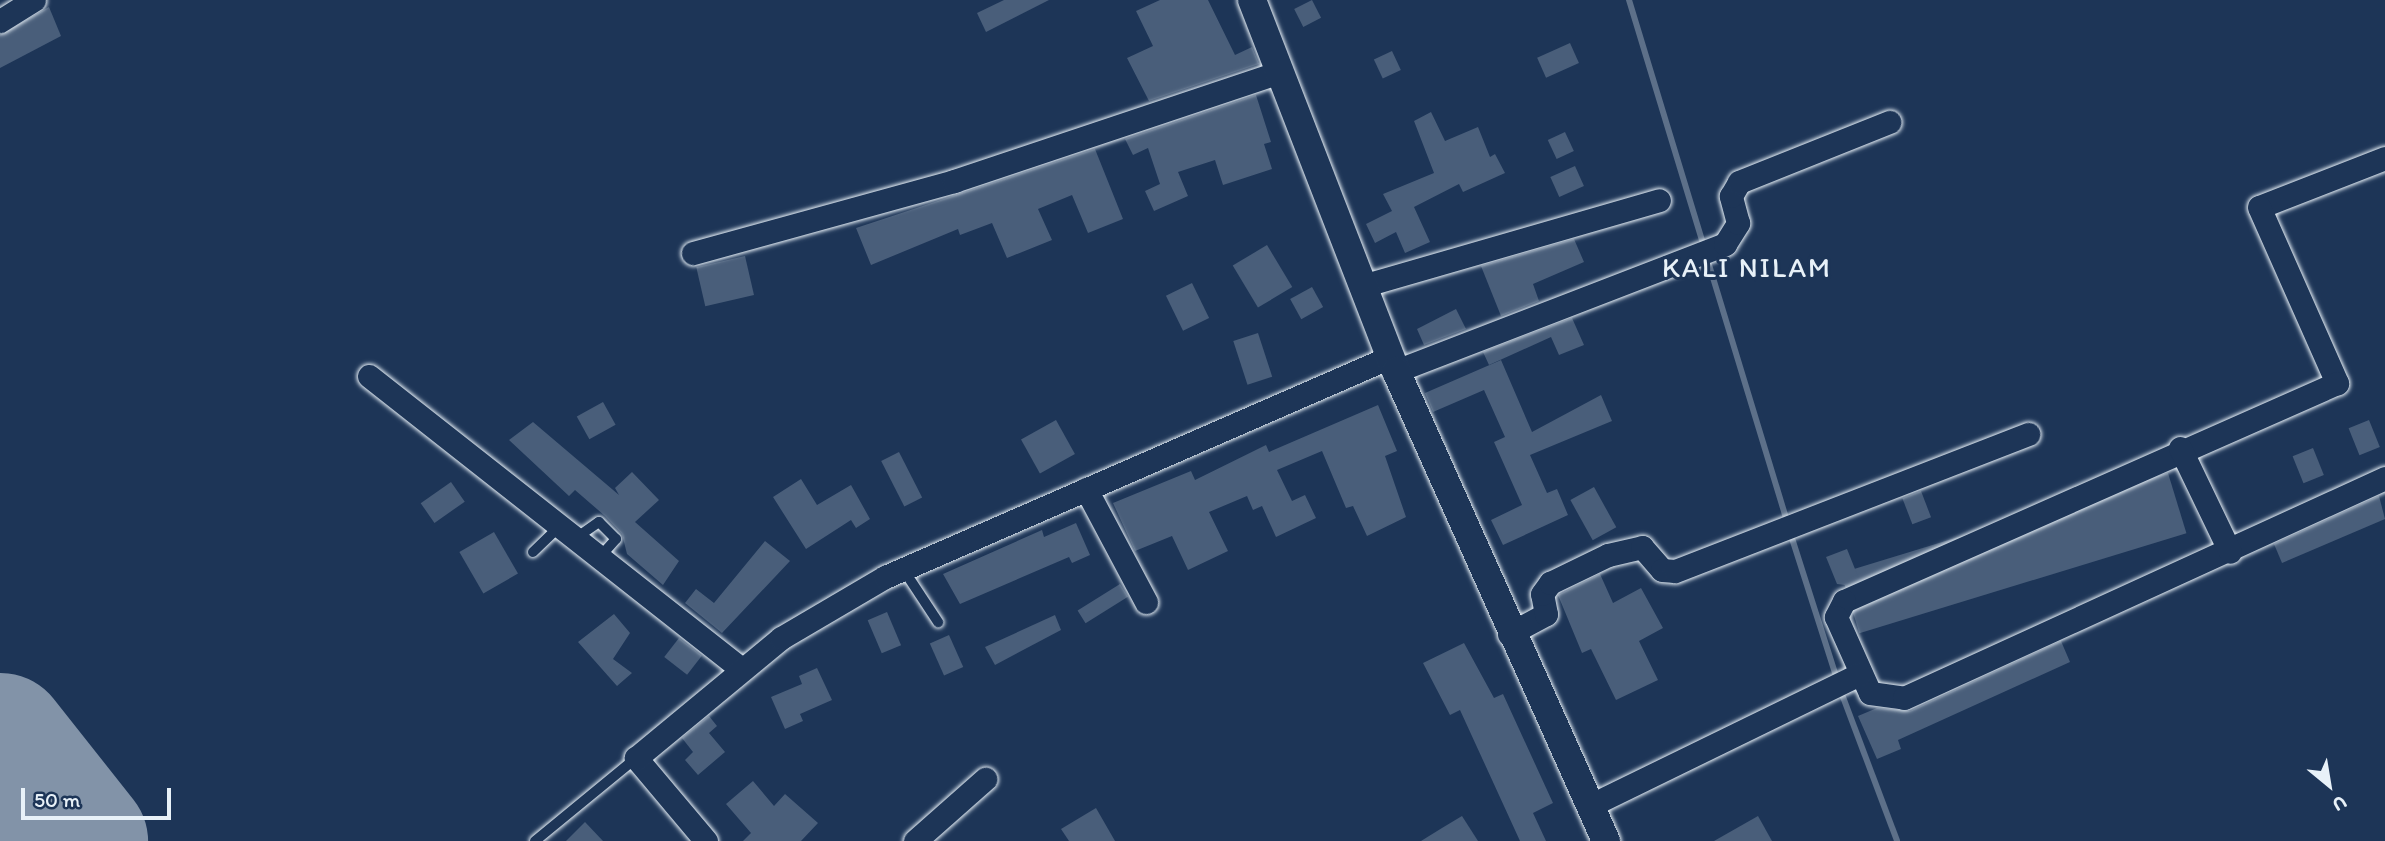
<!DOCTYPE html>
<html>
<head>
<meta charset="utf-8">
<style>
	body { margin:0 }
	#map { position:relative; width:2385px; height:841px; overflow:hidden; background:#1d3557; font-family:Itim,sans-serif }
	div>[style] { position:absolute }
	.stream>* { height:6px; margin:-3px; padding:0 3px; transform-origin:3px; border-radius:3px; background:#5d7089 }
	.runway>* { height:135px; margin:-67.5px; padding:0 67.5px; transform-origin:67.5px; border-radius:67.5px; background:#8293a8 }
	.building>* { inset:0; background:#495e7a; transform-origin:0 0 }
	.roads { filter:drop-shadow(0 0 2px #e8f1f8) drop-shadow(0 0 2px #e8f1f8) }
	.service>* { height:10px; margin:-5px; padding:0 5px; transform-origin:5px; border-radius:5px; background:#1d3557 }
	.minor>* { height:23px; margin:-11.5px; padding:0 11.5px; transform-origin:11.5px; border-radius:11.5px; background:#1d3557 }
	.tertiary>* { height:28px; margin:-14px; padding:0 14px; transform-origin:14px; border-radius:14px; background:#1d3557 }
	span { translate:-50% -50%; white-space:nowrap; text-align:center; line-height:1.15; -webkit-text-stroke:6px #1d3557; paint-order:stroke }
	.quarter-label { font-size:28px; color:#e8f1f8; letter-spacing:2px }
	.north { position:absolute; left:2294px; top:750px; width:70px; height:70px; -webkit-text-stroke:5px #1d3557; paint-order:stroke; rotate:150deg; font-size:19px; font-weight:700; line-height:28px; text-align:center; color:#e8f1f8 }
	.north::after { content:''; display:block; margin:auto; width:24px; height:32px; background:#e8f1f8; clip-path:polygon(50% 0,100% 100%,50% 72%,0 100%) }
	.scale { position:absolute; left:21px; top:788px; width:150px; height:32px; box-sizing:border-box; border:4px solid #e8f1f8; border-top:0; padding-left:9px; font-size:21px; line-height:24px; white-space:nowrap; color:#e8f1f8; -webkit-text-stroke:5px #1d3557; paint-order:stroke }
</style>
</head>
<body>
<div id="map">
	<div class="stream">
		<div style="left:1629px;top:0;width:258px;rotate:73.1deg"></div>
		<div style="left:1707px;top:258px;width:276px;rotate:73.1deg"></div>
		<div style="left:1790px;top:532px;width:154px;rotate:72.3deg"></div>
		<div style="left:1840px;top:689px;width:162px;rotate:69.4deg"></div>
	</div>
	<div class="runway">
		<div style="left:0;top:740px;width:129px;rotate:51.6deg"></div>
	</div>
	<div class="building">
		<div style="clip-path:polygon(1004px 0,1049px 0,986px 32px,977px 13px)"></div>
		<div style="clip-path:polygon(1160px 0,1208px 0,1235px 55px,1252px 47px,1259px 64px,1149px 101px,1127px 58px,1153px 46px,1136px 11px)"></div>
		<div style="left:1312px;top:0;width:20px;height:20px;rotate:63deg"></div>
		<div style="clip-path:polygon(49px 7px,61px 36px,0 68px,0 35px)"></div>
		<div style="left:1570px;top:43px;width:22px;height:36px;rotate:66deg"></div>
		<div style="left:1392px;top:51px;width:21px;height:20px;rotate:65deg"></div>
		<div style="clip-path:polygon(1256px 95px,1271px 142px,1264px 144px,1272px 169px,1223px 185px,1215px 160px,1178px 172px,1188px 196px,1154px 211px,1145px 191px,1160px 184px,1148px 148px,1133px 155px,1125px 139px)"></div>
		<div style="clip-path:polygon(1431px 112px,1445px 141px,1478px 127px,1490px 157px,1495px 154px,1505px 173px,1463px 192px,1459px 184px,1414px 207px,1430px 242px,1405px 253px,1396px 232px,1375px 243px,1366px 224px,1392px 211px,1383px 194px,1434px 173px,1414px 121px)"></div>
		<div style="left:1565px;top:132px;width:21px;height:19px;rotate:65deg"></div>
		<div style="clip-path:polygon(1095px 149px,1123px 219px,1088px 233px,1072px 195px,1038px 209px,1052px 240px,1007px 258px,992px 223px,960px 235px,958px 229px,871px 265px,856px 228px)"></div>
		<div style="left:1575px;top:166px;width:22px;height:27px;rotate:66deg"></div>
		<div style="clip-path:polygon(1574px 239px,1584px 262px,1533px 284px,1539px 301px,1501px 316px,1481px 266px)"></div>
		<div style="left:1267px;top:245px;width:49px;height:40px;rotate:59deg"></div>
		<div style="left:745px;top:256px;width:40px;height:50px;rotate:77deg"></div>
		<div style="left:1192px;top:283px;width:39px;height:29px;rotate:64deg"></div>
		<div style="left:1312px;top:287px;width:23px;height:25px;rotate:61deg"></div>
		<div style="clip-path:polygon(1456px 309px,1466px 329px,1424px 345px,1417px 329px)"></div>
		<div style="clip-path:polygon(1572px 318px,1584px 345px,1559px 355px,1551px 337px,1489px 365px,1483px 352px)"></div>
		<div style="left:1258px;top:333px;width:46px;height:26px;rotate:72deg"></div>
		<div style="clip-path:polygon(1501px 360px,1532px 432px,1601px 395px,1612px 421px,1530px 455px,1547px 493px,1557px 489px,1568px 515px,1503px 545px,1491px 520px,1522px 505px,1494px 442px,1505px 437px,1484px 390px,1433px 412px,1425px 393px)"></div>
		<div style="left:603px;top:402px;width:26px;height:30px;rotate:61deg"></div>
		<div style="clip-path:polygon(1378px 405px,1397px 451px,1385px 456px,1406px 517px,1367px 536px,1353px 506px,1346px 508px,1322px 451px,1277px 470px,1292px 501px,1305px 495px,1316px 518px,1276px 537px,1262px 506px,1253px 510px,1247px 496px,1209px 512px,1228px 551px,1188px 570px,1172px 536px,1135px 551px,1113px 503px,1191px 471px,1195px 480px,1266px 445px,1269px 452px)"></div>
		<div style="left:1056px;top:420px;width:39px;height:40px;rotate:61deg"></div>
		<div style="left:2369px;top:420px;width:29px;height:22px;rotate:68deg"></div>
		<div style="clip-path:polygon(533px 422px,619px 495px,615px 488px,632px 472px,659px 500px,635px 522px,679px 561px,663px 585px,627px 554px,622px 534px,605px 516px,575px 490px,569px 496px,509px 440px)"></div>
		<div style="left:2313px;top:448px;width:29px;height:22px;rotate:68deg"></div>
		<div style="left:899px;top:452px;width:51px;height:20px;rotate:63deg"></div>
		<div style="left:2168px;top:473px;width:63px;height:342px;rotate:73deg"></div>
		<div style="clip-path:polygon(801px 479px,817px 505px,851px 485px,870px 519px,856px 528px,851px 520px,806px 549px,773px 497px)"></div>
		<div style="left:451px;top:482px;width:24px;height:37px;rotate:55deg"></div>
		<div style="left:1594px;top:487px;width:46px;height:27px;rotate:61deg"></div>
		<div style="left:1921px;top:491px;width:28px;height:20px;rotate:69deg"></div>
		<div style="clip-path:polygon(2379px 496px,2385px 519px,2282px 563px,2274px 544px)"></div>
		<div style="clip-path:polygon(1076px 523px,1090px 555px,1072px 563px,1069px 557px,960px 604px,943px 574px,1042px 530px,1044px 537px)"></div>
		<div style="left:494px;top:532px;width:48px;height:40px;rotate:60deg"></div>
		<div style="clip-path:polygon(765px 541px,790px 561px,722px 633px,685px 603px,696px 589px,714px 603px)"></div>
		<div style="clip-path:polygon(1847px 549px,1859px 579px,1845px 585px,1837px 584px,1826px 557px)"></div>
		<div style="clip-path:polygon(1600px 574px,1613px 603px,1641px 588px,1663px 628px,1639px 641px,1658px 680px,1616px 700px,1591px 649px,1582px 653px,1558px 595px)"></div>
		<div style="left:1120px;top:584px;width:15px;height:50px;rotate:58deg"></div>
		<div style="left:887px;top:612px;width:36px;height:21px;rotate:67deg"></div>
		<div style="clip-path:polygon(614px 614px,630px 633px,613px 659px,632px 673px,617px 686px,578px 642px)"></div>
		<div style="clip-path:polygon(1055px 615px,1061px 630px,995px 665px,985px 647px)"></div>
		<div style="left:949px;top:635px;width:35px;height:21px;rotate:66deg"></div>
		<div style="left:679px;top:638px;width:29px;height:24px;rotate:38deg"></div>
		<div style="clip-path:polygon(2061px 641px,2070px 662px,1898px 740px,1901px 749px,1877px 759px,1858px 716px,1877px 708px,1910px 711px)"></div>
		<div style="clip-path:polygon(1464px 643px,1494px 698px,1503px 694px,1553px 803px,1533px 813px,1546px 841px,1520px 841px,1460px 710px,1450px 715px,1423px 663px)"></div>
		<div style="clip-path:polygon(817px 668px,832px 700px,800px 714px,803px 721px,785px 729px,771px 697px,802px 684px,799px 676px)"></div>
		<div style="clip-path:polygon(709px 716px,717px 726px,709px 733px,725px 752px,698px 775px,685px 760px,693px 752px,682px 738px)"></div>
		<div style="clip-path:polygon(753px 781px,774px 806px,785px 794px,818px 823px,801px 841px,743px 841px,751px 833px,726px 804px)"></div>
		<div style="clip-path:polygon(1096px 808px,1115px 841px,1069px 841px,1061px 829px)"></div>
		<div style="clip-path:polygon(1462px 816px,1478px 841px,1421px 841px,1442px 828px)"></div>
		<div style="clip-path:polygon(1758px 816px,1772px 841px,1714px 841px)"></div>
		<div style="clip-path:polygon(585px 822px,603px 841px,566px 841px)"></div>
	</div>
	<div class="roads">
		<div class="service">
			<div style="left:576px;top:538px;width:28px;rotate:-35deg"></div>
			<div style="left:599px;top:522px;width:24px;rotate:45deg"></div>
			<div style="left:616px;top:539px;width:24px;rotate:132deg"></div>
			<div style="left:533px;top:552px;width:39px;rotate:-44deg"></div>
			<div style="left:903px;top:569px;width:64px;rotate:56.6deg"></div>
			<div style="left:535px;top:841px;width:131px;rotate:-39.4deg"></div>
		</div>
		<div class="minor">
			<div style="left:0;top:21px;width:40px;rotate:-32deg"></div>
			<div style="left:2385px;top:158px;width:135px;rotate:158.7deg"></div>
			<div style="left:2259px;top:207px;width:193px;rotate:66.1deg"></div>
			<div style="left:2337px;top:383px;width:539px;rotate:156.15deg"></div>
			<div style="left:1844px;top:601px;width:18px;rotate:117deg"></div>
			<div style="left:1836px;top:617px;width:83px;rotate:65.9deg"></div>
			<div style="left:1870px;top:693px;width:34px;rotate:8deg"></div>
			<div style="left:1904px;top:698px;width:529px;rotate:-24.58deg"></div>
			<div style="left:693px;top:253px;width:271px;rotate:-15.4deg"></div>
			<div style="left:954px;top:181px;width:341px;rotate:-18.5deg"></div>
			<div style="left:1362px;top:286px;width:309px;rotate:-16.1deg"></div>
			<div style="left:1396px;top:371px;width:353px;rotate:-21.1deg"></div>
			<div style="left:1725px;top:244px;width:25px;rotate:-58deg"></div>
			<div style="left:1738px;top:223px;width:28px;rotate:-105deg"></div>
			<div style="left:1731px;top:196px;width:16px;rotate:-60deg"></div>
			<div style="left:1739px;top:182px;width:162px;rotate:-21.8deg"></div>
			<div style="left:369px;top:376px;width:474px;rotate:38.2deg"></div>
			<div style="left:2180px;top:448px;width:115px;rotate:64.3deg"></div>
			<div style="left:1086px;top:489px;width:128px;rotate:62deg"></div>
			<div style="left:1509px;top:634px;width:42px;rotate:-28.4deg"></div>
			<div style="left:1546px;top:614px;width:20px;rotate:-101deg"></div>
			<div style="left:1542px;top:594px;width:14px;rotate:-54deg"></div>
			<div style="left:1550px;top:583px;width:64px;rotate:-25.8deg"></div>
			<div style="left:1608px;top:555px;width:35px;rotate:-13deg"></div>
			<div style="left:1642px;top:547px;width:30px;rotate:49deg"></div>
			<div style="left:1662px;top:570px;width:13px;rotate:4deg"></div>
			<div style="left:1675px;top:571px;width:379px;rotate:-21.2deg"></div>
			<div style="left:1589px;top:806px;width:301px;rotate:-26deg"></div>
			<div style="left:706px;top:841px;width:109px;rotate:-130.1deg"></div>
			<div style="left:636px;top:758px;width:188px;rotate:-39.6deg"></div>
			<div style="left:781px;top:638px;width:121px;rotate:-30.4deg"></div>
			<div style="left:885px;top:577px;width:551px;rotate:-23.54deg"></div>
			<div style="left:915px;top:841px;width:94px;rotate:-41.5deg"></div>
		</div>
		<div class="tertiary">
			<div style="left:1252px;top:0;width:398px;rotate:68.8deg"></div>
			<div style="left:1396px;top:371px;width:515px;rotate:65.92deg"></div>
		</div>
	</div>
	<div class="quarter-label">
		<span style="left:1747px;top:267px">KALI NILAM</span>
	</div>
	<div class="north">U</div>
	<div class="scale">50 m</div>
</div>
</body>
</html>
